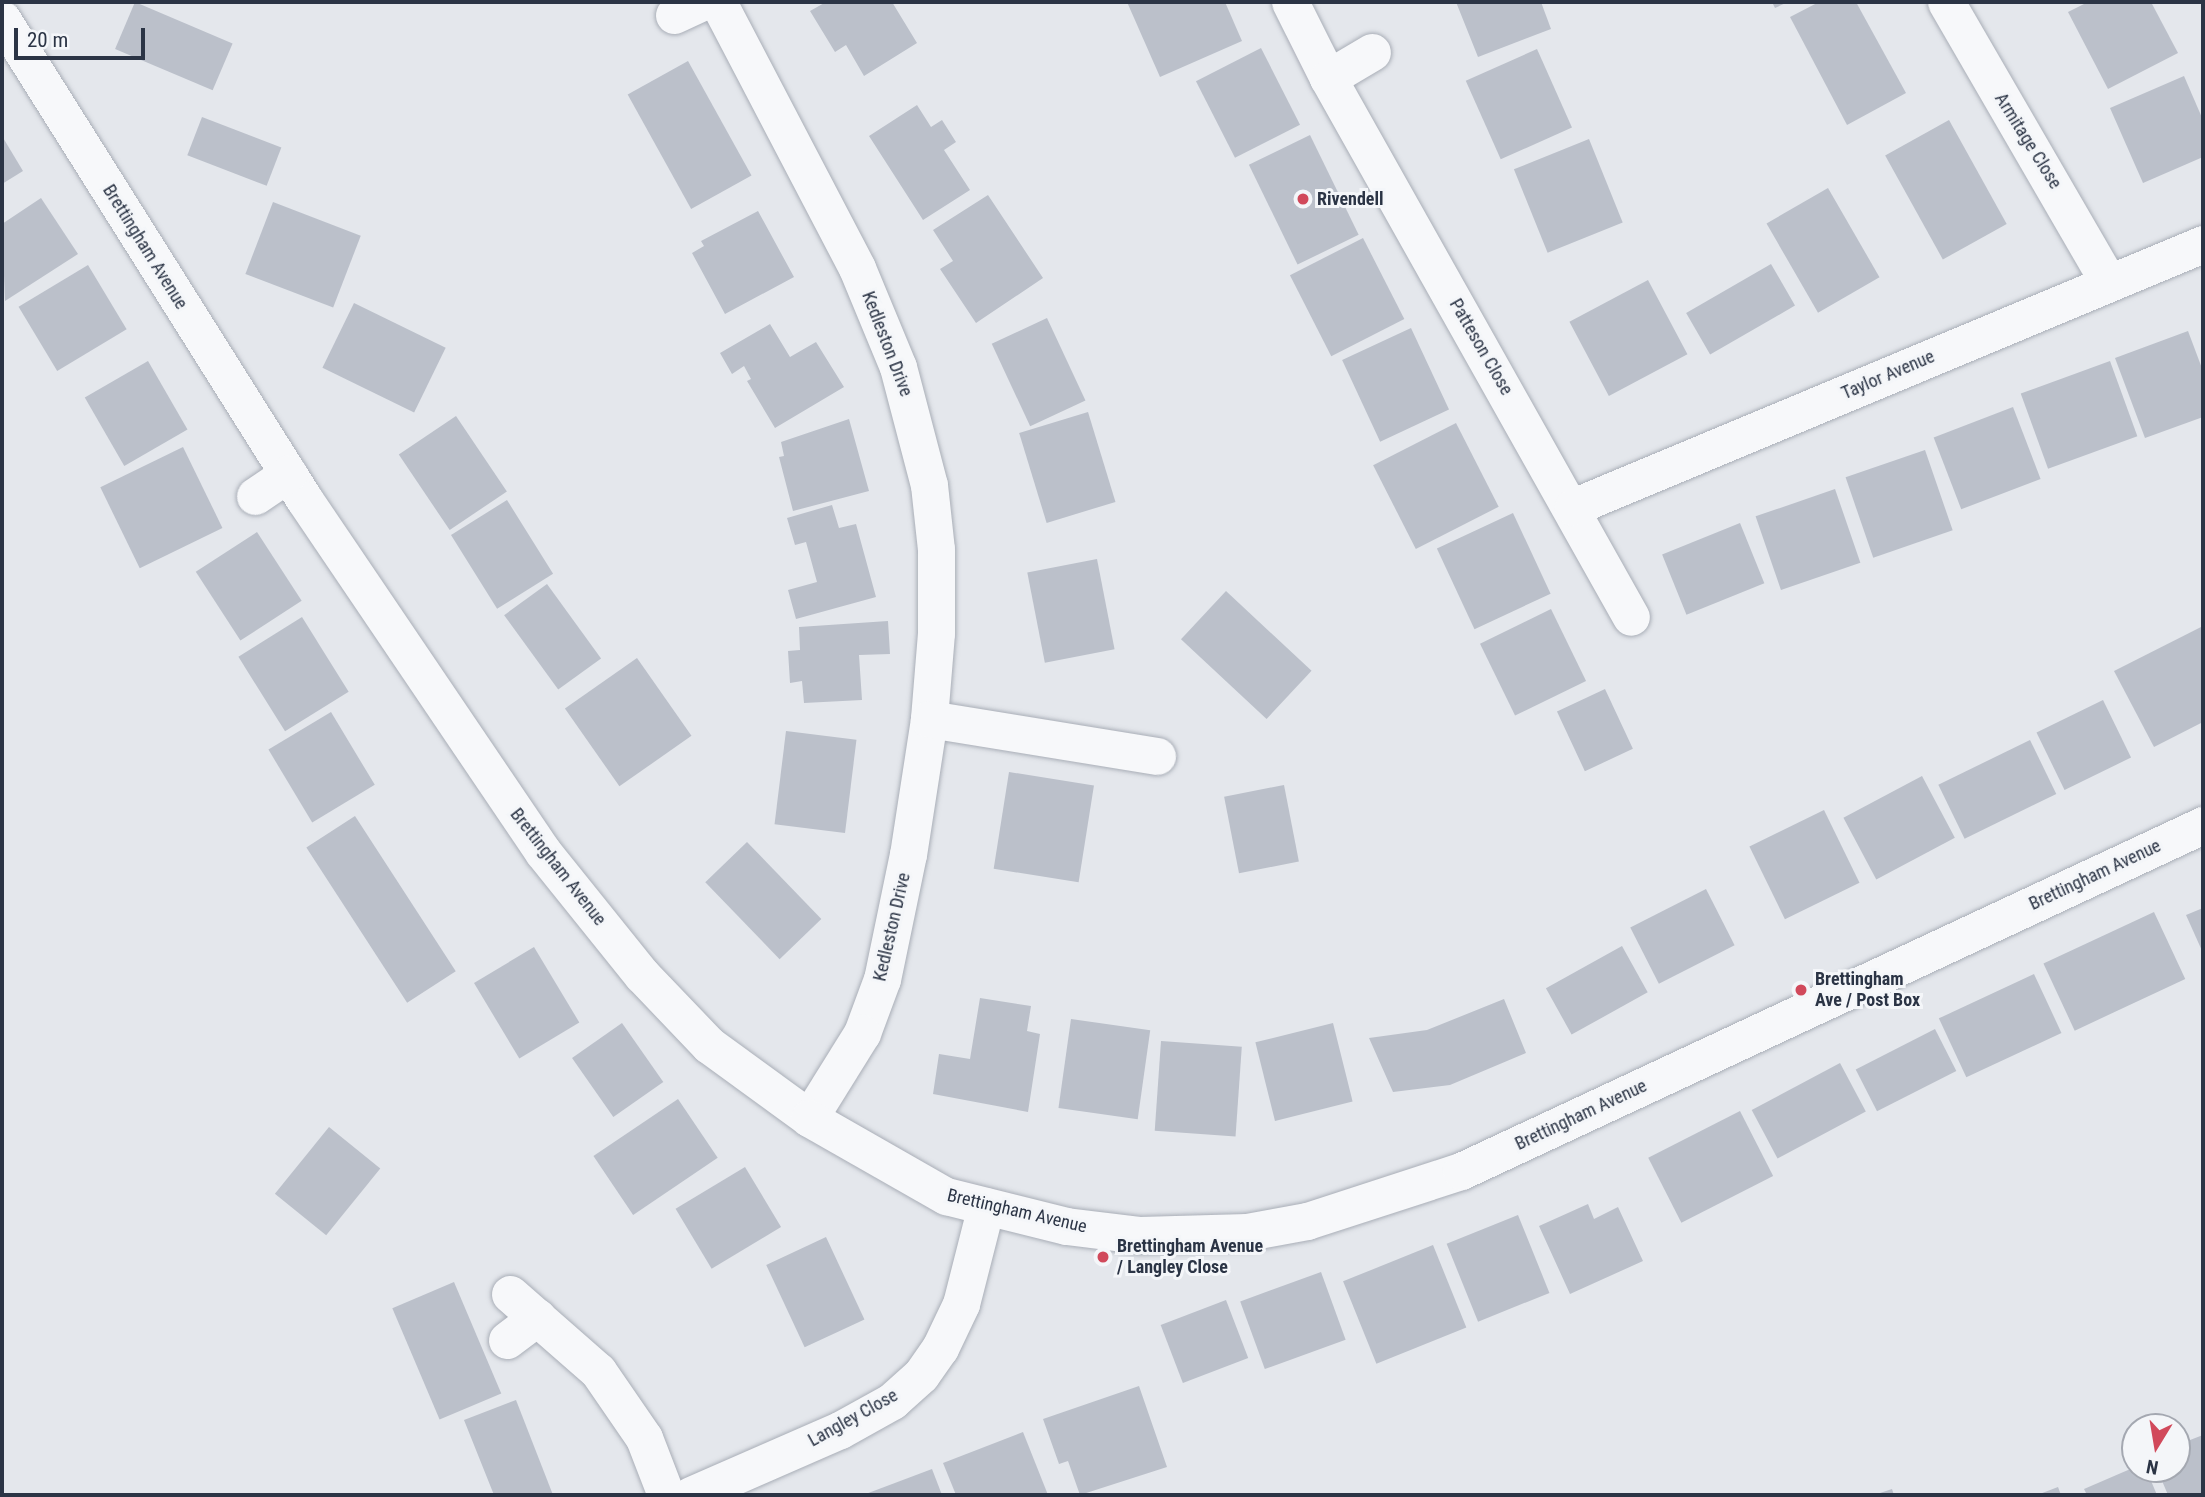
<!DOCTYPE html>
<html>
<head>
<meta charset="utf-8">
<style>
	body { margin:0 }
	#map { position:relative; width:2205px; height:1497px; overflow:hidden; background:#e4e7ec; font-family:"Roboto Condensed",sans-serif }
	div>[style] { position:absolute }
	.building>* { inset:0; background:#bbc0ca; transform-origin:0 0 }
	.roads { filter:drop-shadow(0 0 2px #a9aeb7) drop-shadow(0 0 2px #a9aeb7) }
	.minor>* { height:37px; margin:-18.5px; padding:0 18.5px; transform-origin:18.5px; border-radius:18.5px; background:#f7f8fa }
	.dots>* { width:19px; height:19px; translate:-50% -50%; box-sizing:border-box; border:4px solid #f4f6f9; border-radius:50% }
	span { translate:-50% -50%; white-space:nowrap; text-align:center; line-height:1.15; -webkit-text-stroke:6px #f4f6f9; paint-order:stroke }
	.street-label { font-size:18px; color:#2b3445 }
	.poi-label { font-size:18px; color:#2b3445; font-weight:700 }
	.left { translate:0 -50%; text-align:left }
	.frame { position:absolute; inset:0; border:4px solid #2b3445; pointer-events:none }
	.north { position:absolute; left:2121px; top:1413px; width:70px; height:70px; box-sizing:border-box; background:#f4f6f9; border:2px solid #a4a8b1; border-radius:50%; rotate:191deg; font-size:19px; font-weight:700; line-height:28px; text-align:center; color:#2b3445 }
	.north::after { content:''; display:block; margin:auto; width:24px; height:32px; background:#d1495b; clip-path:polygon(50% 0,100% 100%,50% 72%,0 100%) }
	.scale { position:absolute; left:14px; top:28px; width:131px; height:32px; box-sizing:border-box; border:4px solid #2b3445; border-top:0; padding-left:9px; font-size:21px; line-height:24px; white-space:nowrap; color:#2b3445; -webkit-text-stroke:5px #f4f6f9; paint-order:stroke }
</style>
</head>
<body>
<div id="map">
	<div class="building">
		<div style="left:135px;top:2px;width:106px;height:51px;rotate:23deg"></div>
		<div style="clip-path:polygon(826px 2px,892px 2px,917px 43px,864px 76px,846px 45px,835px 52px,810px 11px)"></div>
		<div style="clip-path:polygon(1127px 2px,1225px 2px,1242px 41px,1160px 77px)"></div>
		<div style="clip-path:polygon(1456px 2px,1541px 2px,1551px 29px,1478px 57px)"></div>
		<div style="clip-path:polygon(1772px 2px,1788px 2px,1775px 8px)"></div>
		<div style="clip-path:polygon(1819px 2px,1856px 2px,1906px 93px,1847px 125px,1790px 17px)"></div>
		<div style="clip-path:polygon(2088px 2px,2151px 2px,2178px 53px,2108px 89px,2068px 12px)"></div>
		<div style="left:1261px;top:48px;width:86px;height:73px;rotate:63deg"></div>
		<div style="left:1537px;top:49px;width:86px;height:78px;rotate:66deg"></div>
		<div style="left:688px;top:61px;width:131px;height:69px;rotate:61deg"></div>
		<div style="clip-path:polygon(2184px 76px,2203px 120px,2203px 157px,2143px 183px,2110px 108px)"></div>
		<div style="clip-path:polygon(917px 105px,931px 127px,942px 120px,956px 142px,944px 150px,970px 190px,923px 220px,869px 136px)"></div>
		<div style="left:202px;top:117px;width:85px;height:41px;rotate:21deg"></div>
		<div style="left:1949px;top:120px;width:119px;height:73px;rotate:61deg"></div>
		<div style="left:1310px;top:135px;width:111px;height:68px;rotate:64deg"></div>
		<div style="clip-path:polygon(2px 136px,23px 171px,2px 184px)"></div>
		<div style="left:1589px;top:139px;width:90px;height:81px;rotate:68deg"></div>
		<div style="left:1828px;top:188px;width:103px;height:71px;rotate:60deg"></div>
		<div style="clip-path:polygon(988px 195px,1043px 278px,976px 323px,940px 269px,953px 261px,933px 230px)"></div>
		<div style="clip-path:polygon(41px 198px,78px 254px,5px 301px,2px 224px)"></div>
		<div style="left:273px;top:202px;width:94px;height:77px;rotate:21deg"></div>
		<div style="clip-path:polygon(758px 211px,794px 277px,725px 314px,692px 253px,704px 246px,701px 241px)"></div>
		<div style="left:1363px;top:238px;width:91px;height:82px;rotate:63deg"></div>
		<div style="left:1771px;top:264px;width:48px;height:98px;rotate:60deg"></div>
		<div style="left:88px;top:265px;width:75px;height:81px;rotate:59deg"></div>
		<div style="left:1648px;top:280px;width:84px;height:89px;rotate:62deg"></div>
		<div style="left:354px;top:303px;width:102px;height:72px;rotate:26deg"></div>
		<div style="left:1047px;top:318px;width:91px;height:61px;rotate:65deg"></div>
		<div style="clip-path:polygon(770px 324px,790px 357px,816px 342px,844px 387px,775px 428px,747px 381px,751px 379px,744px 366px,732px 374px,720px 353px)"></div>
		<div style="left:1411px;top:328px;width:90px;height:76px;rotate:65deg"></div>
		<div style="clip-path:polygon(2188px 331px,2203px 371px,2203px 417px,2145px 438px,2115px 358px)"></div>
		<div style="left:148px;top:361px;width:79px;height:73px;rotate:60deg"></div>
		<div style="left:2110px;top:361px;width:80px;height:95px;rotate:70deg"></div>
		<div style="left:2013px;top:407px;width:77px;height:85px;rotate:69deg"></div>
		<div style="left:1088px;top:412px;width:94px;height:72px;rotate:73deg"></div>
		<div style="left:456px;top:416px;width:91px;height:69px;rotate:56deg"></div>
		<div style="clip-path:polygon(849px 419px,869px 491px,793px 511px,779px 457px,784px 456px,781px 442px)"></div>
		<div style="left:1456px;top:423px;width:94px;height:93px;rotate:63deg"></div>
		<div style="left:183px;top:447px;width:90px;height:92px;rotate:64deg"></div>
		<div style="left:1925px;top:450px;width:85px;height:84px;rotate:71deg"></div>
		<div style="left:1835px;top:489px;width:78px;height:84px;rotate:71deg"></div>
		<div style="left:507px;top:500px;width:87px;height:66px;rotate:58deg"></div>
		<div style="clip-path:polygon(832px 505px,839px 528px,856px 524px,876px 597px,796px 619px,788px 590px,817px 582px,806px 542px,795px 545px,787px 518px)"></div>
		<div style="left:1513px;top:513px;width:89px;height:84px;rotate:65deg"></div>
		<div style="left:1740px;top:523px;width:65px;height:84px;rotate:68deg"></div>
		<div style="left:257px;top:532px;width:82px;height:73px;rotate:57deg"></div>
		<div style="left:1097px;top:559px;width:92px;height:71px;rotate:79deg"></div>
		<div style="left:547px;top:584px;width:92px;height:53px;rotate:54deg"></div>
		<div style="left:1226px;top:591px;width:117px;height:66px;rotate:43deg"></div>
		<div style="left:1551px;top:609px;width:80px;height:79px;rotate:64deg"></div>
		<div style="left:302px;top:617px;width:88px;height:75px;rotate:58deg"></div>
		<div style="clip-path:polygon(888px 621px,890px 654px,859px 655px,862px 700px,804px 703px,802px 681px,790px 683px,788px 651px,800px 650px,799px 627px)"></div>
		<div style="clip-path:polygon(2203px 626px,2203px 722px,2154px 747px,2114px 671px)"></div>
		<div style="left:637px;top:658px;width:95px;height:88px;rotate:55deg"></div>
		<div style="left:1605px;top:689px;width:66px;height:53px;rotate:65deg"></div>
		<div style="left:2103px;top:700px;width:64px;height:74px;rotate:64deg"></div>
		<div style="left:331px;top:712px;width:85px;height:73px;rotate:59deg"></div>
		<div style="left:786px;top:731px;width:71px;height:94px;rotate:7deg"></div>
		<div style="left:2030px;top:740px;width:60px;height:102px;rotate:64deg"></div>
		<div style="left:1009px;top:772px;width:86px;height:98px;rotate:9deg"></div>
		<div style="left:1922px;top:776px;width:70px;height:89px;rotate:62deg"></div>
		<div style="left:1284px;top:785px;width:78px;height:61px;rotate:79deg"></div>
		<div style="left:1824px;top:810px;width:81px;height:83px;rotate:64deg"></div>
		<div style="left:355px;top:816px;width:185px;height:58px;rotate:57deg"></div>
		<div style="left:747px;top:842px;width:107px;height:58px;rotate:46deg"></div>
		<div style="left:1706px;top:889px;width:63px;height:85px;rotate:63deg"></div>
		<div style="clip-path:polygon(2203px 908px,2203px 953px,2186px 915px)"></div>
		<div style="left:2154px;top:912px;width:74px;height:122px;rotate:65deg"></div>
		<div style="left:1622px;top:946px;width:53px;height:87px;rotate:61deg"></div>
		<div style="left:534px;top:947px;width:88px;height:70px;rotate:59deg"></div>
		<div style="left:2034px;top:974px;width:65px;height:105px;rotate:65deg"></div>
		<div style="clip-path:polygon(980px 998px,1031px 1006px,1027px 1031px,1040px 1034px,1028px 1112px,933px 1094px,939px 1054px,970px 1059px)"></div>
		<div style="clip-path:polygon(1504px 999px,1526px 1053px,1450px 1085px,1393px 1092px,1369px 1038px,1427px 1030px)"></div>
		<div style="left:1071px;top:1019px;width:80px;height:90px;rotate:8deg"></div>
		<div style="left:622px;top:1023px;width:72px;height:61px;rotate:55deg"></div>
		<div style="left:1333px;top:1023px;width:81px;height:80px;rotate:76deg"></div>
		<div style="left:1935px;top:1029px;width:47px;height:89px;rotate:63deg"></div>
		<div style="left:1161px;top:1041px;width:81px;height:90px;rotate:4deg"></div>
		<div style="left:1840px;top:1063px;width:55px;height:100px;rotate:62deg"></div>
		<div style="left:678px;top:1099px;width:71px;height:102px;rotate:56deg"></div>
		<div style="left:1740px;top:1111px;width:73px;height:103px;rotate:63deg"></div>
		<div style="left:329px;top:1127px;width:66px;height:86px;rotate:39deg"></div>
		<div style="left:745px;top:1167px;width:70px;height:81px;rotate:59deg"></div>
		<div style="clip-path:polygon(1588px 1204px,1594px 1219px,1618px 1207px,1643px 1261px,1570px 1294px,1539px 1226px)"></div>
		<div style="left:1518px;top:1215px;width:84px;height:77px;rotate:68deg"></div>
		<div style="left:826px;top:1237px;width:91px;height:66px;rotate:65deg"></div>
		<div style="left:1433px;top:1245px;width:89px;height:97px;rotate:68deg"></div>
		<div style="left:1321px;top:1272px;width:72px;height:86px;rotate:70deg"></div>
		<div style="left:454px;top:1282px;width:121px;height:67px;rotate:67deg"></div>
		<div style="left:1226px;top:1300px;width:62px;height:70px;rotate:69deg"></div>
		<div style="clip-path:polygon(1139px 1386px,1167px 1467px,1080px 1495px,1068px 1461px,1059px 1464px,1043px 1419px)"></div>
		<div style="clip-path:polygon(516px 1400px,553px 1495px,494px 1495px,464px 1420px)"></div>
		<div style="clip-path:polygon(1023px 1432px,1048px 1495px,956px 1495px,943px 1463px)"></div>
		<div style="clip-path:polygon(2203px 1435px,2203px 1495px,2168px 1495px,2157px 1469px,2177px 1469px,2177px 1445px)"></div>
		<div style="clip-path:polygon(2135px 1467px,2146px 1469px,2157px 1495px,2087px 1495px,2084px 1489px)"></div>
		<div style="clip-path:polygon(932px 1469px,942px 1495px,863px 1495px)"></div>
		<div style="clip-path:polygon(2058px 1487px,2061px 1495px,2037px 1495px)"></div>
		<div style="clip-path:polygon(1892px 1489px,1894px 1495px,1881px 1495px,1880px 1493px)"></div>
	</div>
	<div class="roads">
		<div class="minor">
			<div style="left:718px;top:2px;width:300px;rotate:62.4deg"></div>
			<div style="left:857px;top:268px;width:107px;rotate:67.5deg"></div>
			<div style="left:898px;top:367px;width:122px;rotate:75.3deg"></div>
			<div style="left:929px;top:485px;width:64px;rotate:83.8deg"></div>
			<div style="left:936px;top:549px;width:84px;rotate:90deg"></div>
			<div style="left:936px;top:633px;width:86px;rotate:94.7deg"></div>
			<div style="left:929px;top:719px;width:137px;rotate:98.8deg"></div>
			<div style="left:908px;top:854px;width:128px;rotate:101.7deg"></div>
			<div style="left:882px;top:979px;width:58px;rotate:110.3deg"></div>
			<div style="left:862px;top:1033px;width:100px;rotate:121.9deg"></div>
			<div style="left:1290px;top:2px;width:85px;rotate:63.4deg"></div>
			<div style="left:1328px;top:78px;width:618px;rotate:60.66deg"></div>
			<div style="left:1946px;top:2px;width:323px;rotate:59.9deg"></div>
			<div style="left:674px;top:15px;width:31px;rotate:-25deg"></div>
			<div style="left:2px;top:19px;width:567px;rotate:57.82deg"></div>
			<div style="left:304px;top:499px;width:426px;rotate:55.9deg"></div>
			<div style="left:543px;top:852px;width:158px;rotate:51.2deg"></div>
			<div style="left:642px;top:975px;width:97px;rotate:46.3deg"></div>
			<div style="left:709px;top:1045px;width:124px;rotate:36.1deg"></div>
			<div style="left:809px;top:1118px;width:158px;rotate:29.7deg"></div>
			<div style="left:946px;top:1196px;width:124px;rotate:14deg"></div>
			<div style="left:1066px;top:1226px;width:75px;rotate:6.9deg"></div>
			<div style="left:1140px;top:1235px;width:107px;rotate:-1.6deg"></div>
			<div style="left:1247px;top:1232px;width:61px;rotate:-10.4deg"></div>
			<div style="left:1307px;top:1221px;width:162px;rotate:-18deg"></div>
			<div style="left:1461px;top:1171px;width:819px;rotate:-25deg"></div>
			<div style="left:1328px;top:78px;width:51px;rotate:-30.6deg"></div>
			<div style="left:255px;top:496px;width:40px;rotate:-34deg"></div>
			<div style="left:1573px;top:507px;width:683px;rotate:-22.66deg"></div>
			<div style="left:929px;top:719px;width:231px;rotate:9.2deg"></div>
			<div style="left:510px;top:1294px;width:117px;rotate:41.2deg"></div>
			<div style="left:598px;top:1371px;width:81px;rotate:55.5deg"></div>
			<div style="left:644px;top:1438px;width:61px;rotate:68.9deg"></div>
			<div style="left:507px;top:1340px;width:38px;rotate:-37deg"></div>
			<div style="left:691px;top:1495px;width:163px;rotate:-23.6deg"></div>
			<div style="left:840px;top:1430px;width:60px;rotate:-29.1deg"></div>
			<div style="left:892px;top:1401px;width:39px;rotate:-42deg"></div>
			<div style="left:921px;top:1375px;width:33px;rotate:-55deg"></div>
			<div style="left:940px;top:1348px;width:49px;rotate:-64.5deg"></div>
			<div style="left:961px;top:1304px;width:101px;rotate:-75.7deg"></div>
		</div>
	</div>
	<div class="dots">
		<div style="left:1303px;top:199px;background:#d1495b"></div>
		<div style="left:1801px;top:990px;background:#d1495b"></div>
		<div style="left:1103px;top:1257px;background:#d1495b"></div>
	</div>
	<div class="street-label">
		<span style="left:2028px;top:141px;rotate:58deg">Armitage Close</span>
		<span style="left:145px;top:247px;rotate:58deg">Brettingham Avenue</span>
		<span style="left:887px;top:344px;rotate:69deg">Kedleston Drive</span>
		<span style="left:1481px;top:347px;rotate:60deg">Patteson Close</span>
		<span style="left:1888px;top:375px;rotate:-23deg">Taylor Avenue</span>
		<span style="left:558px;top:867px;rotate:52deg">Brettingham Avenue</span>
		<span style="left:2095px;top:875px;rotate:-25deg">Brettingham Avenue</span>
		<span style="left:892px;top:927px;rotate:-77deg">Kedleston Drive</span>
		<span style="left:1581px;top:1115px;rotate:-25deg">Brettingham Avenue</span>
		<span style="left:1017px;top:1211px;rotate:13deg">Brettingham Avenue</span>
		<span style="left:853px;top:1418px;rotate:-29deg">Langley Close</span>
	</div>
	<div class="poi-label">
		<span class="left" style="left:1317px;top:199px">Rivendell</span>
		<span class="left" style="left:1815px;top:990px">Brettingham<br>Ave / Post Box</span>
		<span class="left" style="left:1117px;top:1257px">Brettingham Avenue<br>/ Langley Close</span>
	</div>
	<div class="frame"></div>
	<div class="north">N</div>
	<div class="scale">20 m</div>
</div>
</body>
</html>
